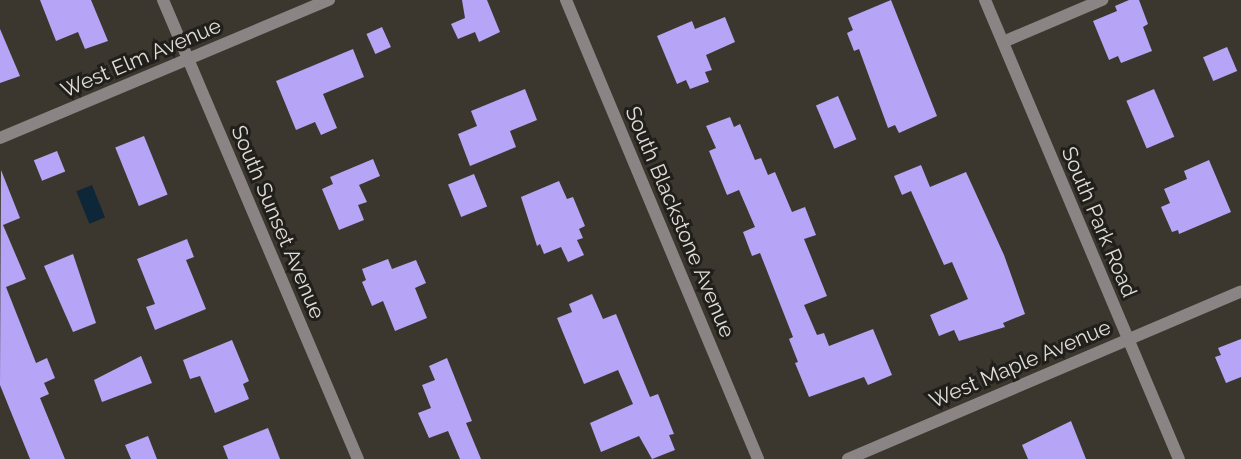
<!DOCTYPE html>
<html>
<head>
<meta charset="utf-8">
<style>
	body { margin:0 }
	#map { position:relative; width:1241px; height:459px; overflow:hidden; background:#3c372e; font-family:Raleway,sans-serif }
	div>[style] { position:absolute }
	.water>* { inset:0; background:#0d2738; transform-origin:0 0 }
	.building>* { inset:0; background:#b6a5f6; transform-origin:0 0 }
	.service>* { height:12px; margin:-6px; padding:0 6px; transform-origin:6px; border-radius:6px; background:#8a8484 }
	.minor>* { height:12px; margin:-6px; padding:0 6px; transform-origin:6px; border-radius:6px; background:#8a8484 }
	span { translate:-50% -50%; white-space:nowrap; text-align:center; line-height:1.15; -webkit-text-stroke:6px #211f1b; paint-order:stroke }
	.street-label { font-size:21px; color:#e0ddd7 }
</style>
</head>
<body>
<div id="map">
	<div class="water">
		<div style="left:92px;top:185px;width:35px;height:17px;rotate:68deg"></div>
	</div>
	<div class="building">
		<div style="clip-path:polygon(40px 0,91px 0,108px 41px,85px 49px,78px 32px,56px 41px)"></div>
		<div style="clip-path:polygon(462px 0,487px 0,500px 32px,479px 42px,475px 32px,458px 39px,451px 24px,465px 18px)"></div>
		<div style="clip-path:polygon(891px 0,937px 116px,899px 133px,895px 125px,888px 128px,859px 49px,854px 51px,847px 33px,853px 30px,848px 18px)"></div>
		<div style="clip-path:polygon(1129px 0,1139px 0,1148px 24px,1143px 27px,1152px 51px,1121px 63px,1118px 56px,1109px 60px,1093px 21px,1117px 11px,1115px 6px)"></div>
		<div style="clip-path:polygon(725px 17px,735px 42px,706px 55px,712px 70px,705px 72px,709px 82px,690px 89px,686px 80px,677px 84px,657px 36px,692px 21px,695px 29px)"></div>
		<div style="left:382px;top:27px;width:22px;height:17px;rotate:66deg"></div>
		<div style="clip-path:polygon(0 29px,20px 76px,0 83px)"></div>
		<div style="left:1227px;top:47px;width:26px;height:26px;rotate:67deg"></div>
		<div style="clip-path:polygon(353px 49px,364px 77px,323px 94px,337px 128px,321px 135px,315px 122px,296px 130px,276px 81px)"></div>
		<div style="clip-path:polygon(525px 89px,537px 120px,510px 131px,516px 147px,470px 166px,458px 134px,477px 126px,471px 111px)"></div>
		<div style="left:1154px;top:89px;width:52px;height:30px;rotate:67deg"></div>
		<div style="left:838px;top:96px;width:47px;height:24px;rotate:67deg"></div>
		<div style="clip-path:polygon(730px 117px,734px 127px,740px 124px,755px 160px,761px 158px,768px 175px,775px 172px,792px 212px,805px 207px,816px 235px,804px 239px,827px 296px,804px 305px,817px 335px,824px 333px,829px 346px,873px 329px,892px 375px,868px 385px,864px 377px,809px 397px,795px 363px,798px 362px,789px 339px,793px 337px,760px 253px,752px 256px,743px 232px,755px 227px,739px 190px,727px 195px,709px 151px,716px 148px,706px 126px)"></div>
		<div style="left:144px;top:136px;width:63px;height:31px;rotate:68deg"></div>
		<div style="left:57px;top:151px;width:22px;height:25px;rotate:68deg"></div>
		<div style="clip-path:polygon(373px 159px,380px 176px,359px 185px,367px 202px,358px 205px,364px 220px,339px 230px,322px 189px,333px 184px,330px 177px)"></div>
		<div style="clip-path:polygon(1209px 160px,1231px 212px,1179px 234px,1178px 230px,1172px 232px,1161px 207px,1170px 203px,1164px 189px,1187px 179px,1184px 171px)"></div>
		<div style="clip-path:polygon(921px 165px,930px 187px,966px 172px,1004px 255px,1025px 314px,1003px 323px,1005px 327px,959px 341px,954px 330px,939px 336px,930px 315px,968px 299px,952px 262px,944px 265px,911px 191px,902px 195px,894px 176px)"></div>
		<div style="clip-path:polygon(1px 170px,20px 218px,3px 225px,26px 279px,6px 287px,36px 363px,47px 358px,55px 378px,44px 383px,49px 394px,40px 398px,65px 459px,30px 459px,0 385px)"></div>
		<div style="left:474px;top:174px;width:35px;height:28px;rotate:68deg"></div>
		<div style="clip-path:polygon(559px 181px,567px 199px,573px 197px,585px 226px,579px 229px,583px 238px,577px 240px,584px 255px,568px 262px,561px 247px,544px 254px,540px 244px,537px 246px,521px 197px)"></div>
		<div style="clip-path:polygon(187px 239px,194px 257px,186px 260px,206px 309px,155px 330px,146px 307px,155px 304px,137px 259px)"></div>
		<div style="clip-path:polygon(73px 254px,96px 323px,73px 332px,44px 266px)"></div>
		<div style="clip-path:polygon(388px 259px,392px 269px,416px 260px,426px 283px,415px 288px,427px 318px,395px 331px,383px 301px,372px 306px,362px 282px,366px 280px,362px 269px)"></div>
		<div style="clip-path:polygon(592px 294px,603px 319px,616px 314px,650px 397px,658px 394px,674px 434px,669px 435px,675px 450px,652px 459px,639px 436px,601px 452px,590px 423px,633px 404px,618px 370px,584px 384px,557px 318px,572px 312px,569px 304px)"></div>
		<div style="clip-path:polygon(1241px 339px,1241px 377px,1226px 383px,1215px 357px,1221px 355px,1218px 348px)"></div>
		<div style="clip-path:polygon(232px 340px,249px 381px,243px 384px,249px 399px,215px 413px,200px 376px,190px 379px,183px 360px)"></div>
		<div style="clip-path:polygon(141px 356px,152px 383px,102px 402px,94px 380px)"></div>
		<div style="clip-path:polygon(447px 358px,472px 421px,466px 423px,481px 459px,460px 459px,448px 431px,429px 438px,418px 413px,431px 408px,422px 385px,435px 380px,429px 366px)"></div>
		<div style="clip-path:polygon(1071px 421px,1086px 459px,1028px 459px,1022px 445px)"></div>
		<div style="clip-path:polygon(268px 428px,280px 459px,228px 459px,223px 446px)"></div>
		<div style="clip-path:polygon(148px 436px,157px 459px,131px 459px,125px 445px)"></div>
	</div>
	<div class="service">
		<div style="left:1003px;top:42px;width:108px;rotate:-23deg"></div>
	</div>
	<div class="minor">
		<div style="left:163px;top:0;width:499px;rotate:67deg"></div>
		<div style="left:566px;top:0;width:498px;rotate:67.3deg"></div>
		<div style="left:985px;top:0;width:498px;rotate:67.1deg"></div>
		<div style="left:0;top:138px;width:357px;rotate:-22.8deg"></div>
		<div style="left:848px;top:459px;width:427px;rotate:-23.1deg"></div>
	</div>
	<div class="street-label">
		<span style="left:141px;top:58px;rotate:-23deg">West Elm Avenue</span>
		<span style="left:278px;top:222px;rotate:67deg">South Sunset Avenue</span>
		<span style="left:680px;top:222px;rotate:67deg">South Blackstone Avenue</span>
		<span style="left:1099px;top:222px;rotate:67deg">South Park Road</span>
		<span style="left:1020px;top:364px;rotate:-23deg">West Maple Avenue</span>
	</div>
</div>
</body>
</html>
